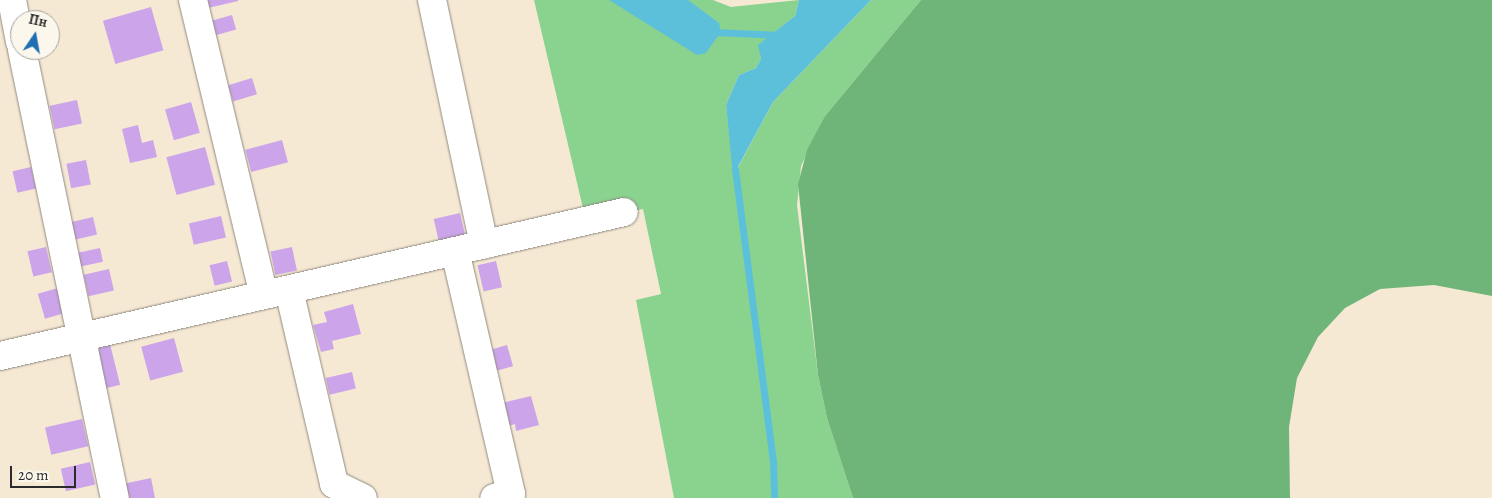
<!DOCTYPE html>
<html>
<head>
<meta charset="utf-8">
<style>
	body { margin:0 }
	#map { position:relative; width:1492px; height:498px; overflow:hidden; background:#f6e9d4; font-family:Alegreya,serif }
	div>[style] { position:absolute }
	.green>* { inset:0; background:#8ad38f }
	.forest>* { inset:0; background:#6fb57a }
	.water>* { inset:0; background:#5dc0db }
	.stream>* { height:7px; margin:-3.5px; padding:0 3.5px; transform-origin:3.5px; border-radius:3.5px; background:#5dc0db }
	.building>* { inset:0; background:#cca4ea; transform-origin:0 0 }
	.roads { filter:drop-shadow(0 0 1px #908a80) drop-shadow(0 0 1px #908a80) }
	.minor>* { height:28px; margin:-14px; padding:0 14px; transform-origin:14px; border-radius:14px; background:#fff }
	span { translate:-50% -50%; white-space:nowrap; text-align:center; line-height:1.15; -webkit-text-stroke:4.5px #fbf7ec; paint-order:stroke }
	.north { position:absolute; left:10px; top:10px; width:50px; height:50px; box-sizing:border-box; background:#fbf7ec; border:1px solid #a8a59f; border-radius:50%; rotate:12deg; font-size:14px; font-weight:700; line-height:20px; text-align:center; color:#2b2b2b }
	.north::after { content:''; display:block; margin:auto; width:18px; height:22px; background:#1f6fb2; clip-path:polygon(50% 0,100% 100%,50% 72%,0 100%) }
	.scale { position:absolute; left:10px; top:466px; width:66px; height:22px; box-sizing:border-box; border:2px solid #2b2b2b; border-top:0; padding-left:6px; font-size:15px; line-height:18px; white-space:nowrap; color:#2b2b2b; -webkit-text-stroke:4px #fbf7ec; paint-order:stroke }
</style>
</head>
<body>
<div id="map">
	<div class="green">
		<div style="clip-path:polygon(534px 0,713px 0,731px 7px,799px 0,795px 16px,759px 45px,761px 59px,756px 68px,739px 75px,726px 105px,734px 175px,773px 102px,871px 0,921px 0,825px 116px,801px 166px,797px 205px,818px 375px,827px 418px,853px 498px,674px 498px,636px 300px,661px 294px,643px 209px,586px 221px)"></div>
	</div>
	<div class="forest">
		<div style="clip-path:polygon(921px 0,1492px 0,1492px 296px,1434px 285px,1380px 289px,1345px 308px,1318px 337px,1297px 378px,1289px 427px,1290px 498px,853px 498px,827px 418px,818px 375px,798px 184px,807px 150px,825px 116px)"></div>
	</div>
	<div class="water">
		<div style="clip-path:polygon(609px 0,688px 0,719px 23px,721px 32px,706px 53px,697px 55px)"></div>
		<div style="clip-path:polygon(799px 0,871px 0,773px 102px,733px 176px,726px 105px,739px 75px,756px 68px,761px 59px,758px 45px,795px 16px)"></div>
	</div>
	<div class="stream">
		<div style="left:713px;top:32px;width:67px;rotate:2.6deg"></div>
		<div style="left:735px;top:169px;width:295px;rotate:82.6deg"></div>
		<div style="left:773px;top:462px;width:36px;rotate:88deg"></div>
	</div>
	<div class="building">
		<div style="clip-path:polygon(206px 0,238px 0,238px 1px,208px 8px)"></div>
		<div style="left:151px;top:7px;width:45px;height:50px;rotate:74deg"></div>
		<div style="left:232px;top:15px;width:15px;height:23px;rotate:74deg"></div>
		<div style="left:252px;top:78px;width:17px;height:25px;rotate:73deg"></div>
		<div style="left:77px;top:100px;width:24px;height:28px;rotate:78deg"></div>
		<div style="left:191px;top:102px;width:32px;height:27px;rotate:74deg"></div>
		<div style="clip-path:polygon(138px 125px,142px 143px,153px 140px,157px 157px,130px 163px,122px 129px)"></div>
		<div style="left:282px;top:140px;width:23px;height:38px;rotate:75deg"></div>
		<div style="left:205px;top:147px;width:39px;height:40px;rotate:75deg"></div>
		<div style="left:86px;top:160px;width:25px;height:20px;rotate:79deg"></div>
		<div style="left:31px;top:167px;width:22px;height:19px;rotate:77deg"></div>
		<div style="left:460px;top:213px;width:22px;height:27px;rotate:77deg"></div>
		<div style="left:221px;top:216px;width:22px;height:33px;rotate:77deg"></div>
		<div style="left:93px;top:217px;width:18px;height:24px;rotate:77deg"></div>
		<div style="left:46px;top:247px;width:26px;height:19px;rotate:77deg"></div>
		<div style="left:292px;top:247px;width:24px;height:22px;rotate:78deg"></div>
		<div style="left:100px;top:248px;width:14px;height:25px;rotate:78deg"></div>
		<div style="left:227px;top:261px;width:21px;height:18px;rotate:76deg"></div>
		<div style="left:496px;top:261px;width:27px;height:19px;rotate:77deg"></div>
		<div style="left:109px;top:269px;width:22px;height:26px;rotate:77deg"></div>
		<div style="left:58px;top:288px;width:26px;height:21px;rotate:74deg"></div>
		<div style="clip-path:polygon(353px 304px,361px 334px,332px 341px,334px 349px,321px 352px,313px 325px,327px 322px,324px 312px)"></div>
		<div style="left:174px;top:338px;width:35px;height:34px;rotate:75deg"></div>
		<div style="left:109px;top:340px;width:46px;height:23px;rotate:76deg"></div>
		<div style="left:507px;top:345px;width:22px;height:17px;rotate:74deg"></div>
		<div style="left:352px;top:372px;width:17px;height:27px;rotate:77deg"></div>
		<div style="clip-path:polygon(531px 396px,539px 425px,516px 431px,515px 424px,508px 426px,502px 403px)"></div>
		<div style="left:82px;top:419px;width:28px;height:38px;rotate:77deg"></div>
		<div style="left:90px;top:462px;width:23px;height:30px;rotate:77deg"></div>
		<div style="clip-path:polygon(151px 478px,155px 498px,126px 498px,123px 484px)"></div>
	</div>
	<div class="roads">
		<div class="minor">
			<div style="left:12px;top:0;width:43px;rotate:79.2deg"></div>
			<div style="left:193px;top:0;width:303px;rotate:76.5deg"></div>
			<div style="left:432px;top:0;width:250px;rotate:78deg"></div>
			<div style="left:22px;top:50px;width:458px;rotate:78.3deg"></div>
			<div style="left:455px;top:251px;width:249px;rotate:77deg"></div>
			<div style="left:511px;top:494px;width:17px;rotate:167deg"></div>
			<div style="left:289px;top:290px;width:199px;rotate:76.9deg"></div>
			<div style="left:334px;top:484px;width:32px;rotate:26deg"></div>
			<div style="left:0;top:356px;width:640px;rotate:-12.99deg"></div>
		</div>
	</div>
	<div class="north">Пн</div>
	<div class="scale">20 m</div>
</div>
</body>
</html>
